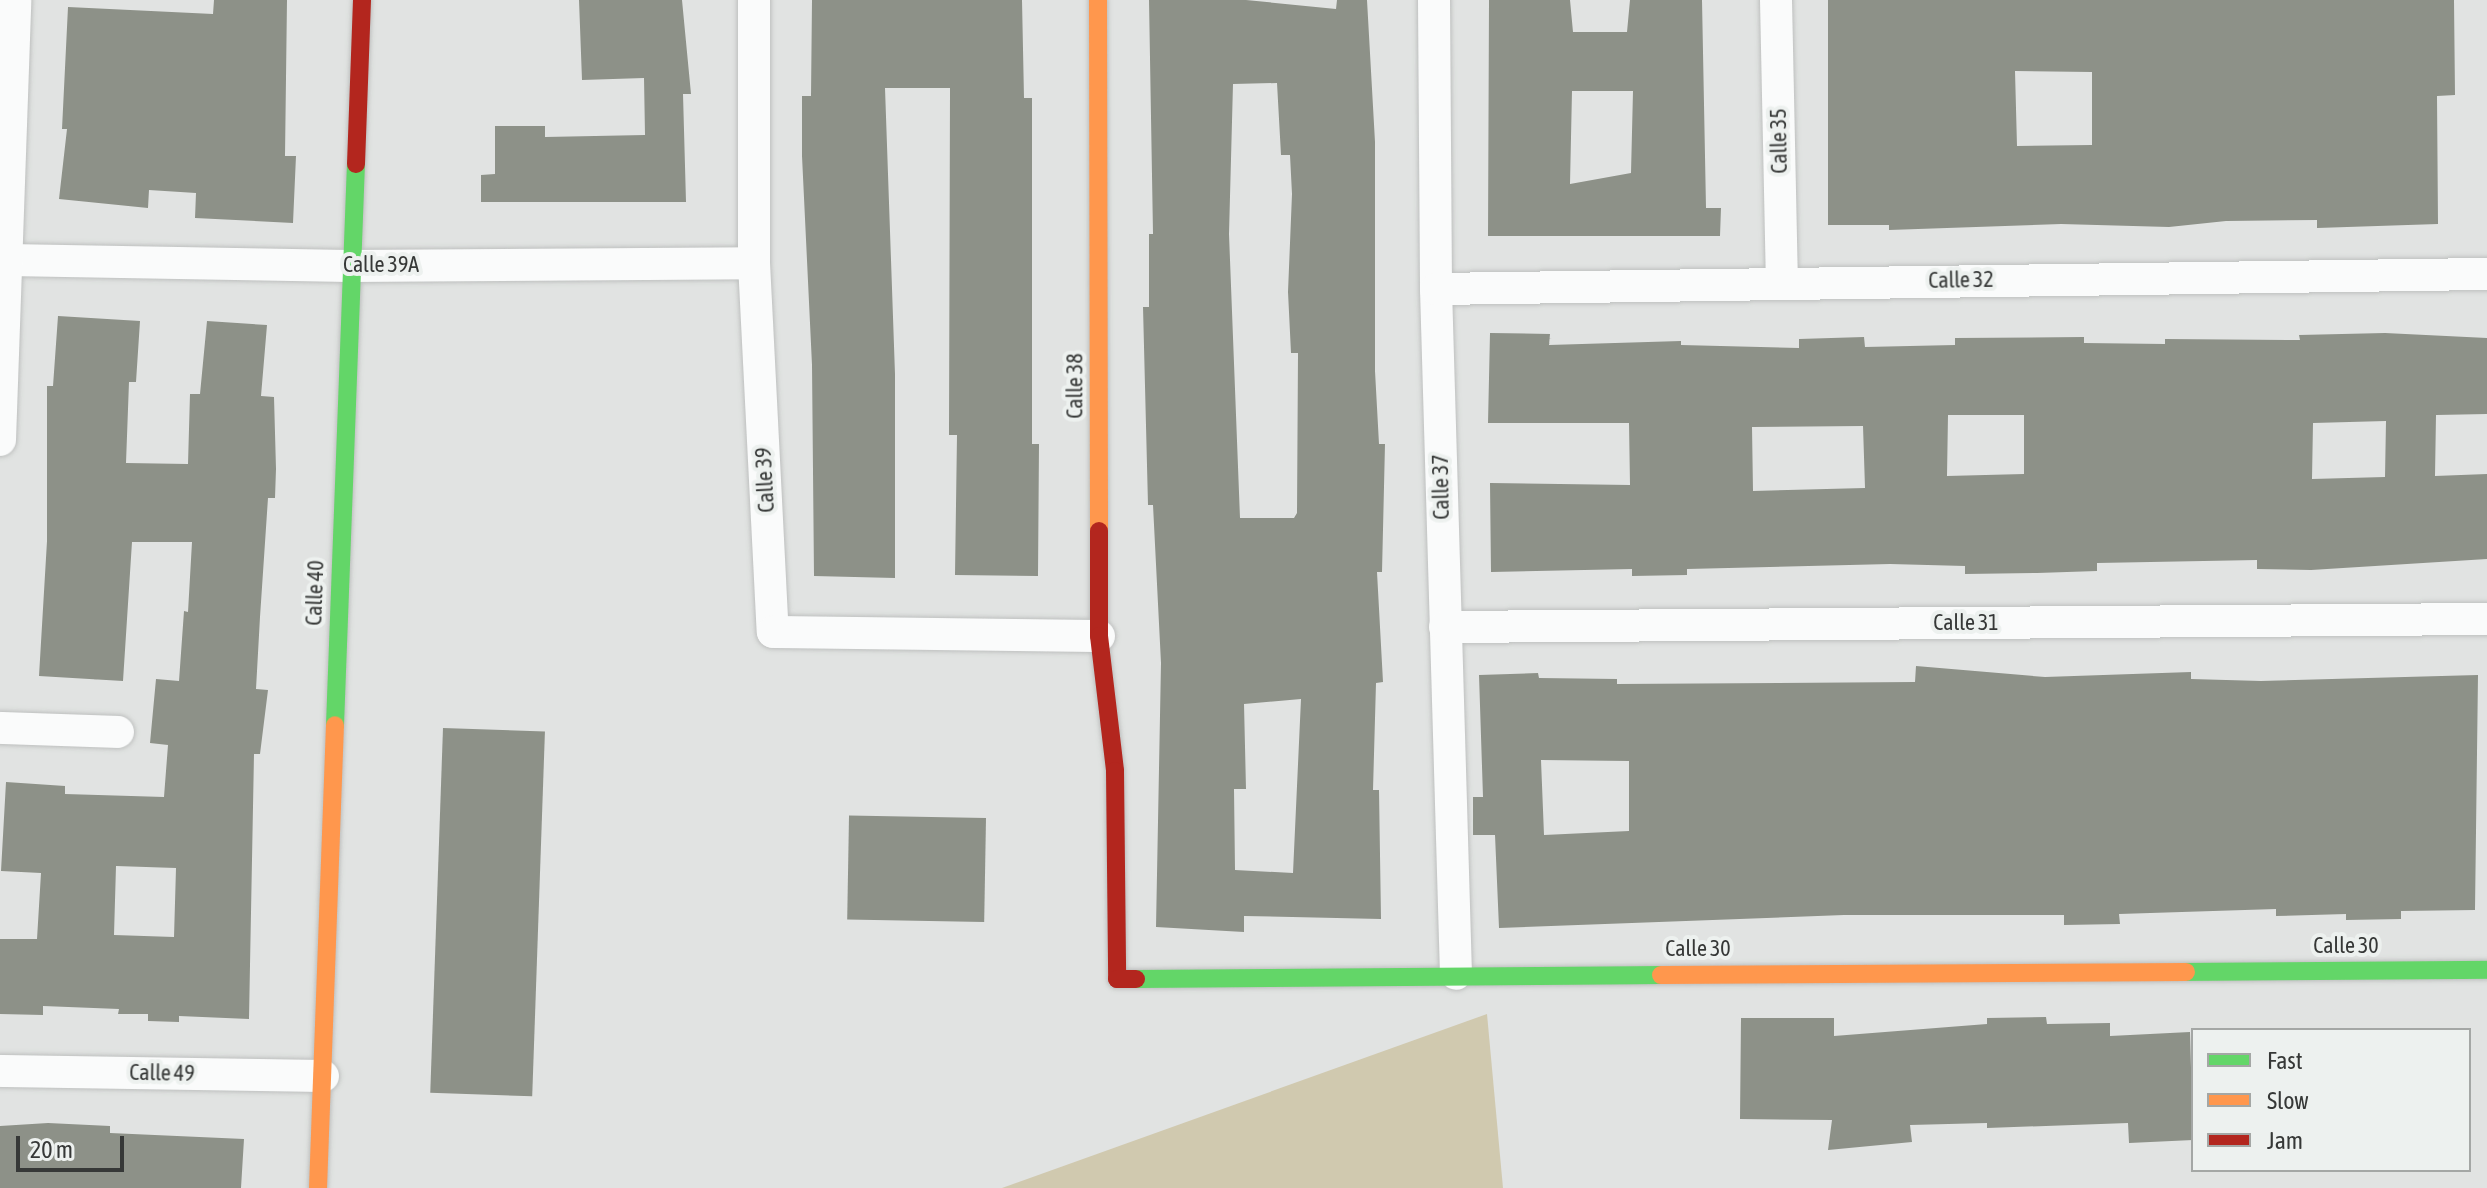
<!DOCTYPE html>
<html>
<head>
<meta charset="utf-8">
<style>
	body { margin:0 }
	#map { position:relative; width:2487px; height:1188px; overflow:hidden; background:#e1e3e2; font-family:"Asap Condensed",sans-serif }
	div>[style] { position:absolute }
	.green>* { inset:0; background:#d0c9af }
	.building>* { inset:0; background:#8d9188; transform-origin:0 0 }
	.roads { filter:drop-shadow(0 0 2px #bec0bf) drop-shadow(0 0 2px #bec0bf) }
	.street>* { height:32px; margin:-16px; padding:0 16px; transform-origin:16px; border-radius:16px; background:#fafbfb }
	.fast>* { height:18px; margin:-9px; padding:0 9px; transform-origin:9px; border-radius:9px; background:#63d668 }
	.slow>* { height:18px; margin:-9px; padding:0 9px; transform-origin:9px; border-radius:9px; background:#ff974d }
	.jam>* { height:18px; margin:-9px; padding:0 9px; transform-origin:9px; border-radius:9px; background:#b3261e }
	span { translate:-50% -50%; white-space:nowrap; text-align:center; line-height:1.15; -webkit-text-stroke:8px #edf1ef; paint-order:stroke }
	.street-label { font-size:22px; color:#363837 }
	.legend { position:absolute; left:2191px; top:1028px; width:280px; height:144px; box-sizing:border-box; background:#edf1ef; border:2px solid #a4a7a5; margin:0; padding:10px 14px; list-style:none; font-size:24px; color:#363837 }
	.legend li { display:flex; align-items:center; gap:16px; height:40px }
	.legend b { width:40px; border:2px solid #a4a7a5 }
	.scale { position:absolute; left:16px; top:1136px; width:108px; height:36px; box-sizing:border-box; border:4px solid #363837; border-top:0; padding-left:10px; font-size:24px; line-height:28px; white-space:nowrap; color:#363837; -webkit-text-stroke:6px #edf1ef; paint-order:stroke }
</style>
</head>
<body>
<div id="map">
	<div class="green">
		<div style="clip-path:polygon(1487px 1014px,1503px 1188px,1002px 1188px)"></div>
	</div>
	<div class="building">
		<div style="clip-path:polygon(214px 0,287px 0,285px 156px,296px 156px,293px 223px,195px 218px,196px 193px,149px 190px,148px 208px,59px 199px,67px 129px,62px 129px,68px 7px,213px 14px)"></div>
		<div style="clip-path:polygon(579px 0,682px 0,691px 94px,683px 94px,686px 202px,481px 202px,481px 175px,495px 174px,495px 126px,545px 126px,545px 137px,645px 135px,644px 78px,582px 80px)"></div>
		<div style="clip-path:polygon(812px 0,1022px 0,1024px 98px,1032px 98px,1032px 444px,1039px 444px,1038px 576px,955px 575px,957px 435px,949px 435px,950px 88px,885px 88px,895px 374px,895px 578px,814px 576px,812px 365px,802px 156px,802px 96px,811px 96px)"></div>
		<div style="clip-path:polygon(evenodd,1149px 0,1246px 0,1336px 9px,1337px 0,1367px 0,1375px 142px,1375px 371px,1379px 444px,1385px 444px,1382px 572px,1377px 572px,1383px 682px,1376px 683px,1373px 790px,1379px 790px,1381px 919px,1244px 916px,1244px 932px,1156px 927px,1161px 663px,1153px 505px,1148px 505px,1143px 307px,1149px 307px,1149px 234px,1153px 234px,1149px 0,1277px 83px,1281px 155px,1290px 155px,1292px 194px,1288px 292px,1291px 353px,1298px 353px,1297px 513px,1294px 518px,1240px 518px,1229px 234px,1233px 84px,1277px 83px,1149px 0,1301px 699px,1293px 873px,1235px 870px,1234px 789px,1246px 789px,1244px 704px,1301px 699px)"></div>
		<div style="clip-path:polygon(evenodd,1489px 0,1570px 0,1573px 32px,1627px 32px,1630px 0,1702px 0,1706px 208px,1721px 208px,1720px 236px,1488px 236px,1489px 0,1572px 91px,1633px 91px,1631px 173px,1570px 184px,1572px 91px)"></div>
		<div style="clip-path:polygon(evenodd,1828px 0,2454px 0,2455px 95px,2437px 96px,2438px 224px,2317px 228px,2317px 220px,2226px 221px,2169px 227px,2061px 224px,1889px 230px,1889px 225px,1828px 225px,1828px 0,2015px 71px,2092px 72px,2092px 145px,2017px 146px,2015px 71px)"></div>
		<div style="clip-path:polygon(evenodd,58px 316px,140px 321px,136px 382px,129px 382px,126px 463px,188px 464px,190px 394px,200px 394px,207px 321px,267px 325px,261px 396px,274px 397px,276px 469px,275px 498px,268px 498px,260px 617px,256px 689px,268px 690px,260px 754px,254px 754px,249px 1019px,179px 1016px,179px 1022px,148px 1021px,148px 1014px,118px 1014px,119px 1009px,43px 1006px,43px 1015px,0 1014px,0 939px,37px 939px,41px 873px,1px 871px,6px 782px,65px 786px,65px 794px,164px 797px,168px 745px,150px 743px,156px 679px,179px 681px,184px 611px,188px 612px,192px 542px,132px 542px,123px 681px,39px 676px,47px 541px,47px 386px,53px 386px,58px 316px,116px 866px,176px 868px,174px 937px,114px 935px,116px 866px)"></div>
		<div style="clip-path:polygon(evenodd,1490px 333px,1550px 334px,1549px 345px,1681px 341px,1681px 345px,1799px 348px,1799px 339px,1864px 337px,1865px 347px,1955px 345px,1955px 338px,2084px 337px,2084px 343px,2165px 344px,2165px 339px,2300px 340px,2299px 335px,2385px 333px,2487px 338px,2487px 414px,2436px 415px,2435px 476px,2487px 474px,2487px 559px,2311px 570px,2257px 569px,2257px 560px,2097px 563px,2097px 571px,2037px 573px,1965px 574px,1965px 566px,1890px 564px,1687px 569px,1687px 575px,1632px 576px,1632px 569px,1491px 572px,1490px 483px,1630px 485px,1629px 423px,1488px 423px,1490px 333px,1948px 415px,2024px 415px,2024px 474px,1947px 476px,1948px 415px,1490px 333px,2386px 421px,2385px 477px,2312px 479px,2313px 423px,2386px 421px,1490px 333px,1863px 426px,1865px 488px,1753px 491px,1752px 427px,1863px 426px)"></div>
		<div style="clip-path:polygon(evenodd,1916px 666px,2045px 677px,2191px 672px,2191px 679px,2261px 681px,2478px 675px,2475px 910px,2401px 911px,2401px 919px,2346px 920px,2346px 914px,2276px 916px,2276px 909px,2119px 914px,2120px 924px,2064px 925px,2064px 915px,1844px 915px,1499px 928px,1495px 835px,1473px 835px,1473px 797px,1483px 797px,1479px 675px,1538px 673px,1539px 678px,1617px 679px,1617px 684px,1915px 682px,1916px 666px,1541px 760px,1629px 761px,1629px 831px,1544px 835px,1541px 760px)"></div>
		<div style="left:443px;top:728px;width:102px;height:365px;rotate:2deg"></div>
		<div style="left:986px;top:818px;width:104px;height:137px;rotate:91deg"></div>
		<div style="clip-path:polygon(2046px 1017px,2047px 1024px,2110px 1023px,2110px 1036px,2190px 1032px,2193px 1140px,2129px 1143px,2128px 1123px,1987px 1128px,1987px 1123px,1910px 1125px,1912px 1142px,1828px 1150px,1832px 1120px,1740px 1119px,1741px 1018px,1834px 1018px,1834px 1036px,1987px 1024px,1987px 1018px)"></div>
		<div style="clip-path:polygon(48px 1123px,110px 1126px,110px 1133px,244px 1139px,241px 1188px,0 1188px,0 1126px)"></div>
	</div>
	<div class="roads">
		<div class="street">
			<div style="left:754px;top:0;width:263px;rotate:90deg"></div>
			<div style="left:754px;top:263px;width:369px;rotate:87.1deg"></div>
			<div style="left:773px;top:632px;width:326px;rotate:0.7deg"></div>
			<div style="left:1434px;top:0;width:289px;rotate:89.6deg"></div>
			<div style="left:1436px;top:289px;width:685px;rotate:88.33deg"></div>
			<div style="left:1776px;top:0;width:282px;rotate:88.8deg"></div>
			<div style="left:8px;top:260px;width:341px;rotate:1deg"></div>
			<div style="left:349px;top:266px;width:405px;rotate:-0.4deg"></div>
			<div style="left:1436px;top:289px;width:1051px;rotate:-0.82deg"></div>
			<div style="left:0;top:440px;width:440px;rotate:-88deg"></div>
			<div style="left:1445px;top:627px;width:1042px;rotate:-0.44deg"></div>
			<div style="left:0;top:728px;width:118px;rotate:1.9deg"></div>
			<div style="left:0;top:1071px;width:323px;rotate:0.9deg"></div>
		</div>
		<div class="fast">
			<div style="left:335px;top:725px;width:561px;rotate:-87.86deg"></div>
			<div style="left:2186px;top:972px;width:301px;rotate:-0.4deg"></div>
			<div style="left:1136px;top:979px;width:525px;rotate:-0.44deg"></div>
		</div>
		<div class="slow">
			<div style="left:1098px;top:0;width:531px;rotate:89.89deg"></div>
			<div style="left:1661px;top:975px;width:525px;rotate:-0.33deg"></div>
			<div style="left:318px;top:1188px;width:463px;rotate:-87.9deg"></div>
		</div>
		<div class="jam">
			<div style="left:356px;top:164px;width:164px;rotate:-87.9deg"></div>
			<div style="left:1099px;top:531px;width:105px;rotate:90deg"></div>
			<div style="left:1099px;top:636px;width:136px;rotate:83.2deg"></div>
			<div style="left:1115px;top:771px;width:208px;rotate:89.4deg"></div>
			<div style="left:1117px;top:979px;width:19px"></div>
		</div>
	</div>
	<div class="street-label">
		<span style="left:1779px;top:141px;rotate:-91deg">Calle 35</span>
		<span style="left:381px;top:265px">Calle 39A</span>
		<span style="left:1961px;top:280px;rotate:-1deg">Calle 32</span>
		<span style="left:1075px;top:386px;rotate:-90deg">Calle 38</span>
		<span style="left:765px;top:480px;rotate:-93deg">Calle 39</span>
		<span style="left:1441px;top:487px;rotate:-91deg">Calle 37</span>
		<span style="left:315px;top:593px;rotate:-88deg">Calle 40</span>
		<span style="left:1966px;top:623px">Calle 31</span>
		<span style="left:2346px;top:946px">Calle 30</span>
		<span style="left:1698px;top:949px">Calle 30</span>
		<span style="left:162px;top:1073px;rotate:1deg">Calle 49</span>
	</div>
	<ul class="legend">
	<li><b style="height:10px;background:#63d668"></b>Fast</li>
	<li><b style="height:10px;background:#ff974d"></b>Slow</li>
	<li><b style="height:10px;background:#b3261e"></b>Jam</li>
	</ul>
	<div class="scale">20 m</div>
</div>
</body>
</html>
